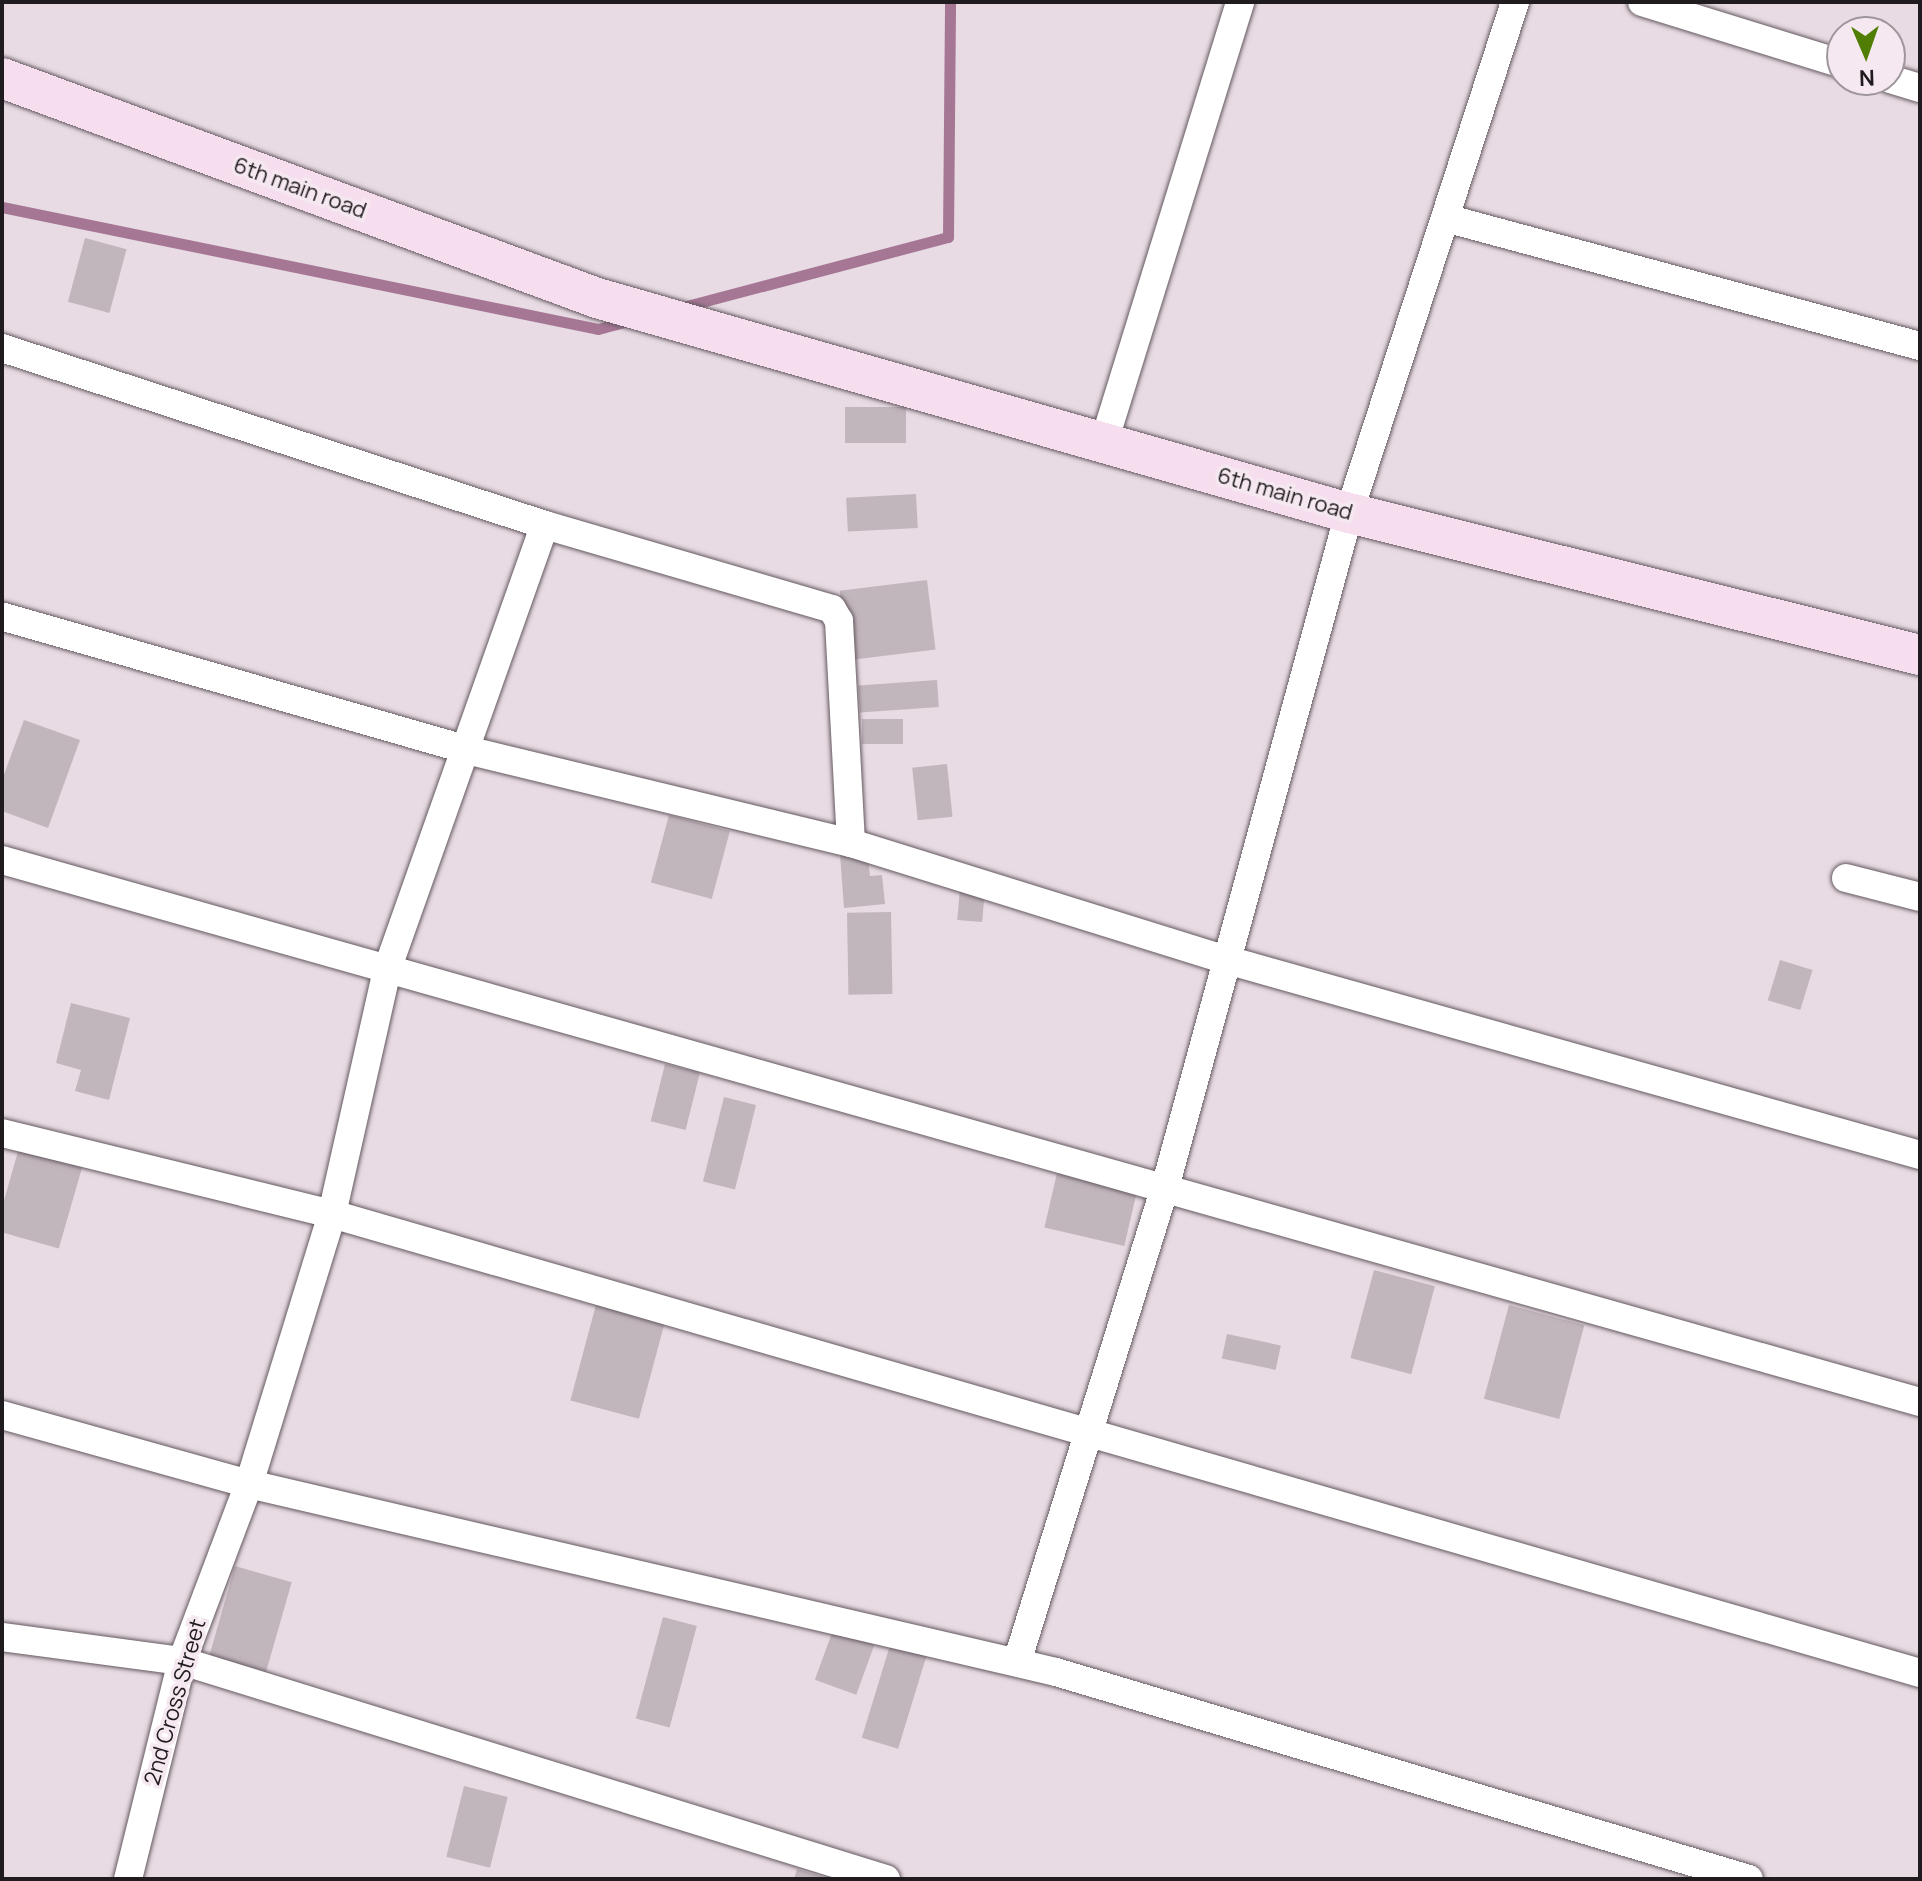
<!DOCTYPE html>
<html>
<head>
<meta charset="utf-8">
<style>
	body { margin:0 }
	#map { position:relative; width:1922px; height:1881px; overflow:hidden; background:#e8dbe3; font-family:Manrope,sans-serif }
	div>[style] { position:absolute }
	.stream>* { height:11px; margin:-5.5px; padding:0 5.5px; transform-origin:5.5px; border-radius:5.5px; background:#a67795 }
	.building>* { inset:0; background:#c2b6bd; transform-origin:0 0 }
	.roads { filter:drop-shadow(0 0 2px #645960) drop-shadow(0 0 2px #645960) }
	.street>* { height:28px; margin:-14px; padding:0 14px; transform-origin:14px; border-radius:14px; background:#fff }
	.secondary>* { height:40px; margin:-20px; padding:0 20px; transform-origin:20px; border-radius:20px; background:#f6deee }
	span { translate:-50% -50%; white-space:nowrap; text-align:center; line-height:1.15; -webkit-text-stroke:7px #f5e8f0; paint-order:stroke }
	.street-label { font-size:22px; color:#1f1b1e }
	.frame { position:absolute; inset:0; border:4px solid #1f1b1e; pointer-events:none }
	.north { position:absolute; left:1826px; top:16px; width:80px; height:80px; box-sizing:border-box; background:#f5e8f0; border:2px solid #9f969c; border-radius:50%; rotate:178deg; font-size:22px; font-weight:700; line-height:32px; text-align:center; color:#1f1b1e }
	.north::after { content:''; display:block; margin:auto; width:28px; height:36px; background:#507d03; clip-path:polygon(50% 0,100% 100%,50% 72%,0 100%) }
</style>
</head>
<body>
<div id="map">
	<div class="stream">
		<div style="left:2px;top:207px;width:608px;rotate:11.57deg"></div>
		<div style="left:598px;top:329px;width:31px;rotate:-15deg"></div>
		<div style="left:679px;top:308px;width:278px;rotate:-14.8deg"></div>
		<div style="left:948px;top:237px;width:235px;rotate:-89.5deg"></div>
	</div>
	<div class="building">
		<div style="left:85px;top:238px;width:43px;height:66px;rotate:15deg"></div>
		<div style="left:845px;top:407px;width:61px;height:36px"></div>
		<div style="left:916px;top:494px;width:34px;height:70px;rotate:87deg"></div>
		<div style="left:927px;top:580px;width:70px;height:88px;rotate:83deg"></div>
		<div style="left:937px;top:680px;width:27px;height:79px;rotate:86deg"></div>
		<div style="left:862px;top:719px;width:41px;height:25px"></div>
		<div style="clip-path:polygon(24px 720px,80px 740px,48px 828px,2px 811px,2px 780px)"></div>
		<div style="left:947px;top:764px;width:53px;height:35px;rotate:84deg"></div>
		<div style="left:669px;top:815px;width:63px;height:70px;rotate:15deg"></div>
		<div style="clip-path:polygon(867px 851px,870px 876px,882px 875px,885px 904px,844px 908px,840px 854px)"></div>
		<div style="left:960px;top:888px;width:25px;height:32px;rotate:5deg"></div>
		<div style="left:891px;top:912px;width:82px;height:44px;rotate:89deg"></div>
		<div style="left:1780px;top:960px;width:34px;height:42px;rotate:17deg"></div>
		<div style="clip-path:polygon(71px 1003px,130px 1018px,109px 1100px,75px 1091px,81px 1070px,56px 1063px)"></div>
		<div style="left:665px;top:1064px;width:36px;height:59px;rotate:14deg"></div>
		<div style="left:724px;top:1097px;width:33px;height:87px;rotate:14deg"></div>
		<div style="left:21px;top:1141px;width:66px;height:93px;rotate:16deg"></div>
		<div style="left:1057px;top:1173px;width:82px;height:56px;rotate:13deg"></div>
		<div style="left:1374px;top:1270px;width:63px;height:91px;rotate:15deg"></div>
		<div style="left:597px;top:1301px;width:71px;height:103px;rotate:15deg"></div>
		<div style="left:1509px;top:1305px;width:78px;height:97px;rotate:15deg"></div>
		<div style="left:1227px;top:1334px;width:55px;height:25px;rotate:12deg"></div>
		<div style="left:235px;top:1566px;width:59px;height:93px;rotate:16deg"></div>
		<div style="left:663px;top:1617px;width:35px;height:105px;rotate:15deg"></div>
		<div style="left:833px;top:1630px;width:44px;height:53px;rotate:20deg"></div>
		<div style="left:891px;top:1642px;width:38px;height:100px;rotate:17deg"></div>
		<div style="left:464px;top:1786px;width:45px;height:73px;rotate:14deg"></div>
		<div style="clip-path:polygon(797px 1869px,827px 1878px,827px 1879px,794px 1879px)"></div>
	</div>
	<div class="roads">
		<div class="street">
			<div style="left:1642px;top:2px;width:209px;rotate:17.2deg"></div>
			<div style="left:1890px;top:79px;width:31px;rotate:17deg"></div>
			<div style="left:1449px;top:219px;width:488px;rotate:15.1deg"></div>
			<div style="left:2px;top:348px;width:571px;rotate:18.05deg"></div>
			<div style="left:545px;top:525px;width:299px;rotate:16.3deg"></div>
			<div style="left:832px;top:609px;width:14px;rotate:60deg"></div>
			<div style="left:839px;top:621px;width:222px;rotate:86.9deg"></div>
			<div style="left:851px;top:843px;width:394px;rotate:-166.4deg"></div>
			<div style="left:468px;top:750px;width:485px;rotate:-164deg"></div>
			<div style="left:1104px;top:442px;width:461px;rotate:-72.8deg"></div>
			<div style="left:851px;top:843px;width:394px;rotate:17.3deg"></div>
			<div style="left:1227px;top:960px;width:720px;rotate:15.72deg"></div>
			<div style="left:2px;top:860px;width:1993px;rotate:15.78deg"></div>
			<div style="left:1846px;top:878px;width:76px;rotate:14.4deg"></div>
			<div style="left:2px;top:1133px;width:340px;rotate:13.8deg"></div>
			<div style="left:332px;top:1214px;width:1653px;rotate:16.12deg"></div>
			<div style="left:2px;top:1415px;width:256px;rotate:15.6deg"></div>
			<div style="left:249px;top:1484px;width:829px;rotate:13.11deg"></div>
			<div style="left:1056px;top:1672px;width:723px;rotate:16.63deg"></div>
			<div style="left:2px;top:1637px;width:182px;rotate:7.6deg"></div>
			<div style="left:182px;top:1661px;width:737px;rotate:17.21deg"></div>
			<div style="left:1017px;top:1662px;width:501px;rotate:-72.69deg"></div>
			<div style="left:1166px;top:1184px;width:696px;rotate:-74.74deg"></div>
			<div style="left:1349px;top:513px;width:537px;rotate:-72deg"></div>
			<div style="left:128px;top:1879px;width:225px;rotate:-76.1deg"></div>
			<div style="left:182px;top:1661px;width:189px;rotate:-69.3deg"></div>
			<div style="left:249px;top:1484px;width:282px;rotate:-72.9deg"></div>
			<div style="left:332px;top:1214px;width:250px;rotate:-77.3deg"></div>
			<div style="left:387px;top:970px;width:472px;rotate:-70.5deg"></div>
		</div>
		<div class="secondary">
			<div style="left:2px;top:78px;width:634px;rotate:20.29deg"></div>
			<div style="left:597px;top:298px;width:782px;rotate:15.96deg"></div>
			<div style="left:1349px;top:513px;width:588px;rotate:13.97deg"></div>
		</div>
	</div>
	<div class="street-label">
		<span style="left:300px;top:188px;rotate:20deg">6th main road</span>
		<span style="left:1285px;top:494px;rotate:16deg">6th main road</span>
		<span style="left:175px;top:1702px;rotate:-74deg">2nd Cross Street</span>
	</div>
	<div class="frame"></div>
	<div class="north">N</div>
</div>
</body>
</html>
